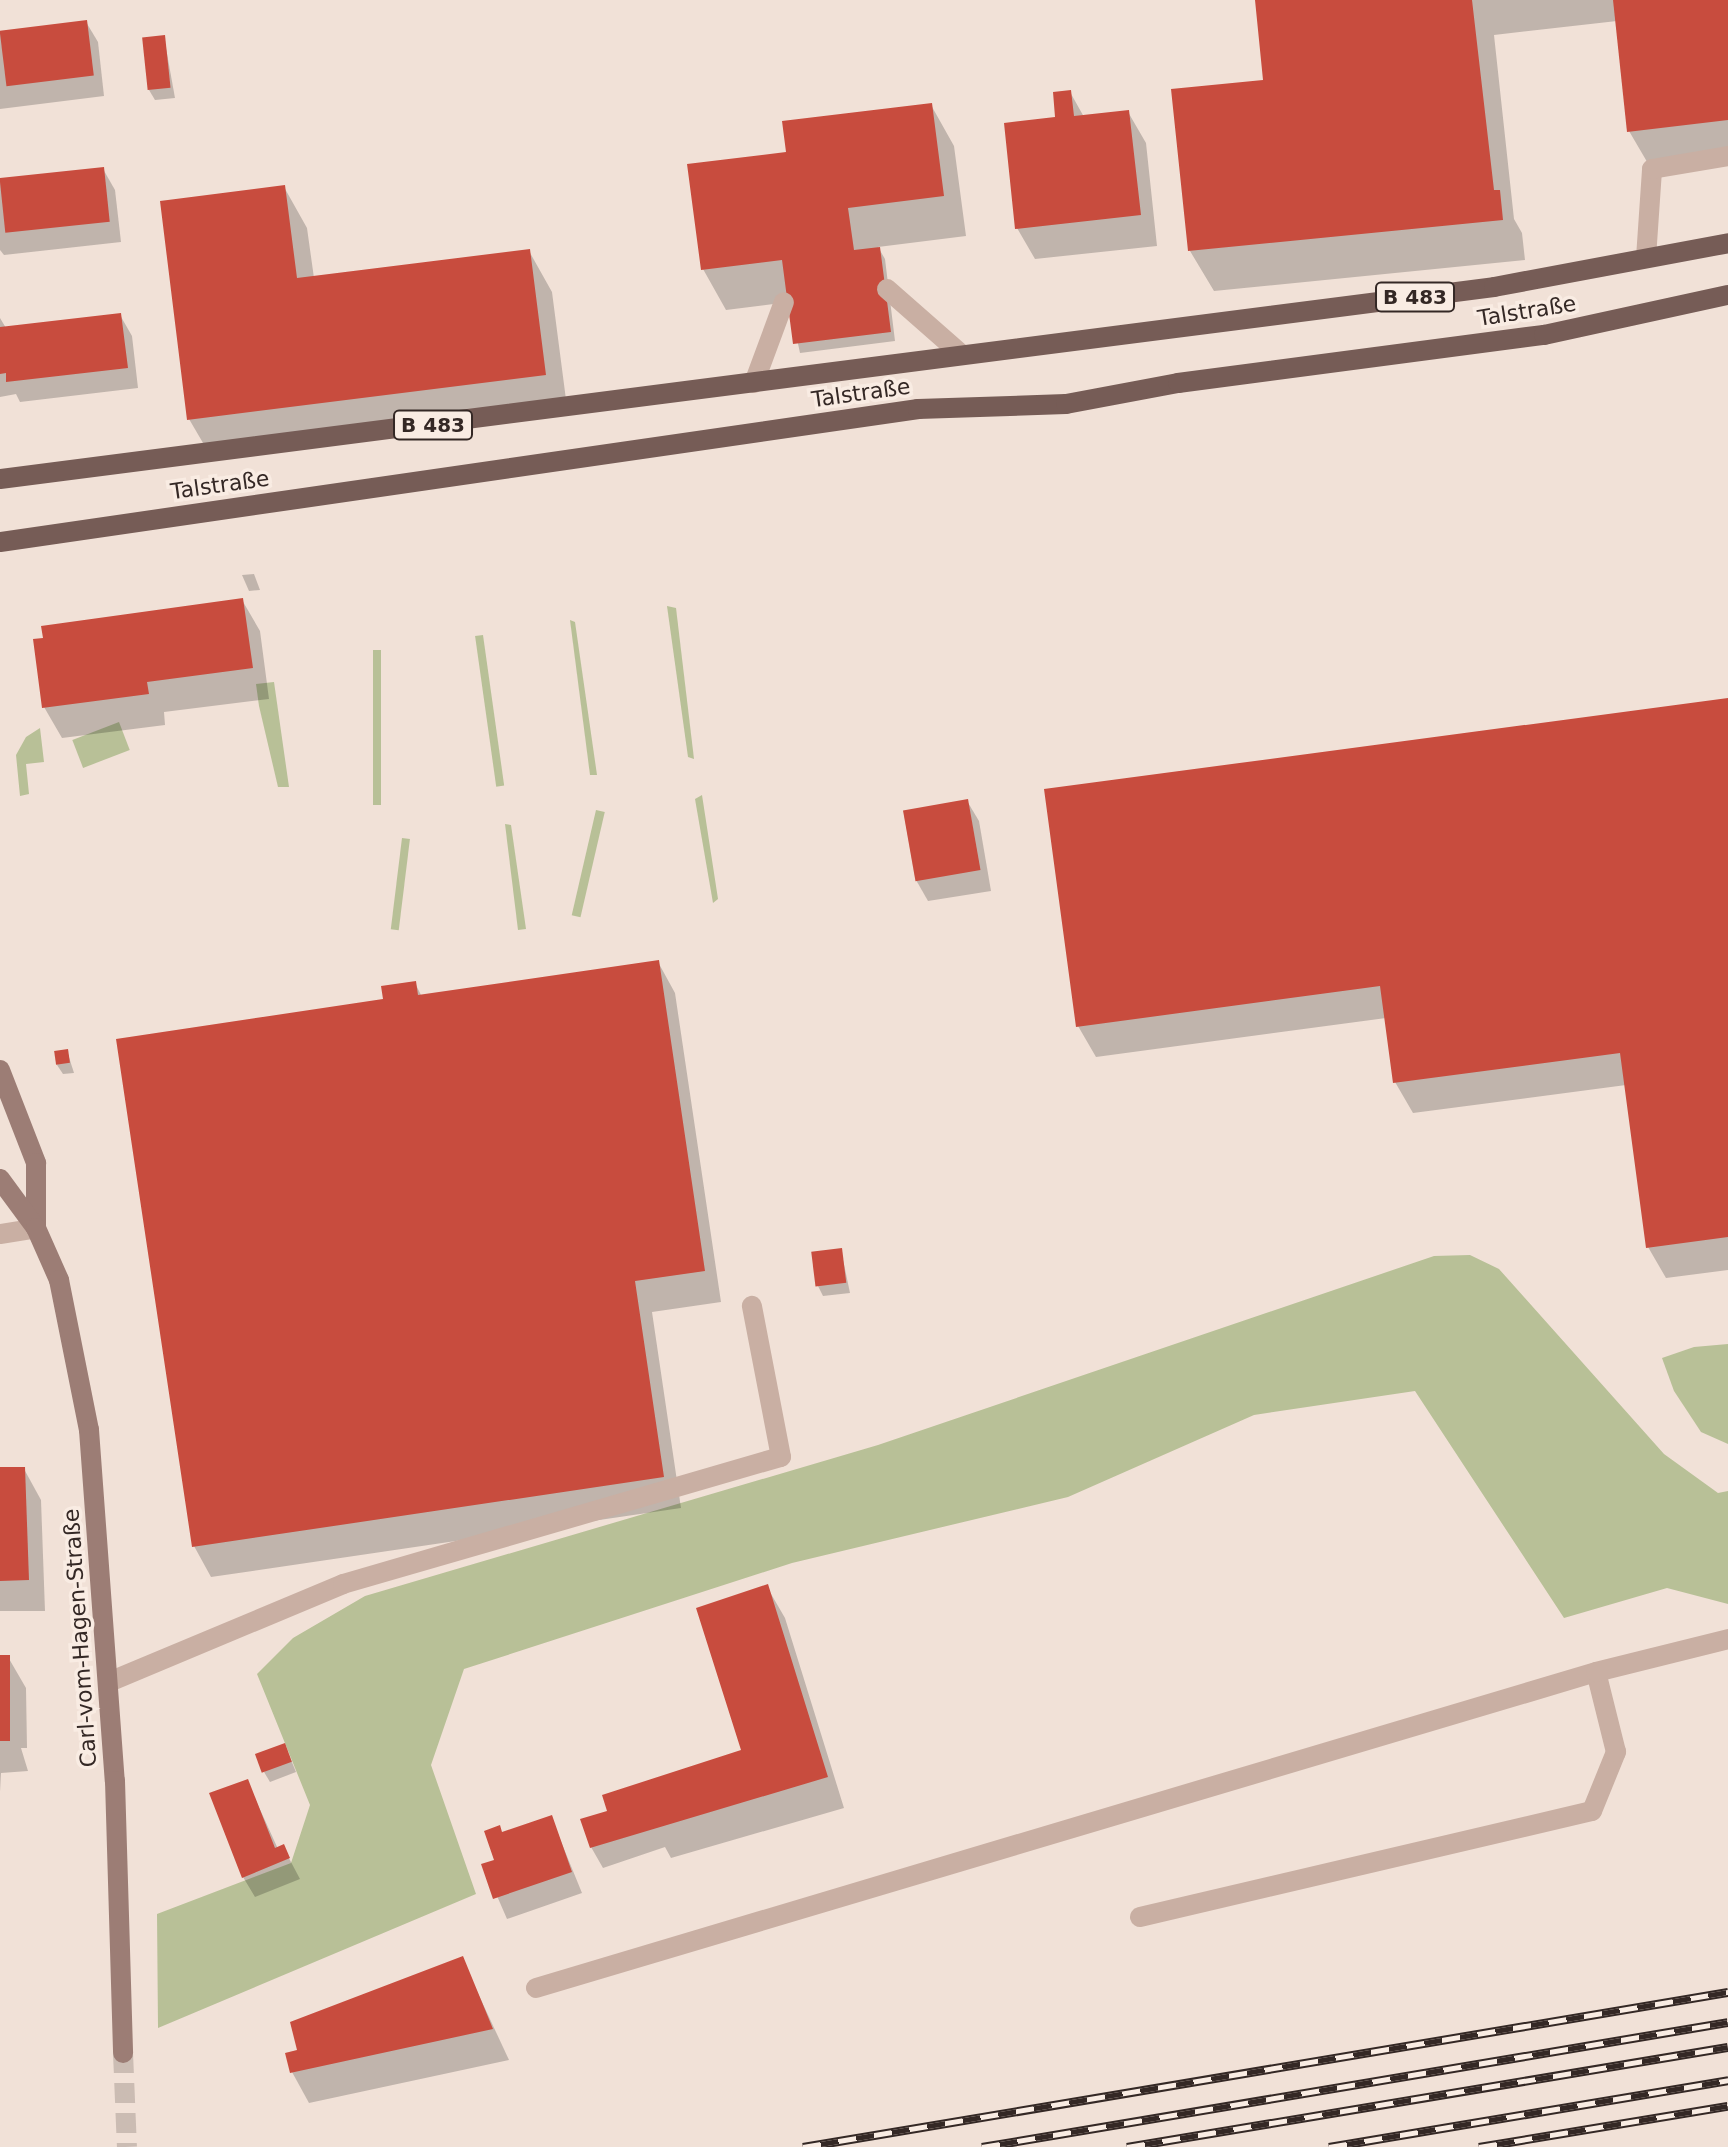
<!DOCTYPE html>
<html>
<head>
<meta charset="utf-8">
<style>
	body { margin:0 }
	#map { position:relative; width:1728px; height:2147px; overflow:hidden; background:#f1e1d7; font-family:"DejaVu Sans",sans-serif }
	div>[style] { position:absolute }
	.green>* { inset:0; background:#b8c097; transform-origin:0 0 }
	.shadow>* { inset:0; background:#0003 }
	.building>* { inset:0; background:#c84c3e; transform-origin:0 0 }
	.secondary-tunnel>* { height:20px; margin-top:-10px; transform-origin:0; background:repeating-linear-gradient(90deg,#cbbcb3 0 20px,transparent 0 30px) }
	.lane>* { height:20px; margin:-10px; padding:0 10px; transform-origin:10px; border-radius:10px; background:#c9afa3 }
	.street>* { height:20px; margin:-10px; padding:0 10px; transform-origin:10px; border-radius:10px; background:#c9afa3 }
	.secondary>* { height:20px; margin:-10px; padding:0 10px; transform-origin:10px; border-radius:10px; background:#9c7d75 }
	.primary>* { height:20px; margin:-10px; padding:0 10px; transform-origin:10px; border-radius:10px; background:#765c56 }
	.rail>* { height:9px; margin-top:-4.5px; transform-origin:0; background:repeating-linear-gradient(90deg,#f9ece3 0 18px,#342825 0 36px); box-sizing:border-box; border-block:2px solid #342825 }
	span { translate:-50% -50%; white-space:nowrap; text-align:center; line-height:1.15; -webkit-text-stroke:7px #f9ece3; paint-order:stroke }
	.shield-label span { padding:2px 6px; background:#f9ece3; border:2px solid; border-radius:6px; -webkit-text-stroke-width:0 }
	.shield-label { font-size:20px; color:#342825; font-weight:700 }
	.street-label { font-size:22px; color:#342825 }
</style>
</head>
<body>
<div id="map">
	<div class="green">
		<div style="clip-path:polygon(667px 606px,676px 608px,694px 759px,688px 757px)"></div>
		<div style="clip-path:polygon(570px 620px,575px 622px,597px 775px,590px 775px)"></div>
		<div style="left:483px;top:635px;width:152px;height:8px;rotate:82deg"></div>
		<div style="left:373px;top:650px;width:8px;height:155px"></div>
		<div style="clip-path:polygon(274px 682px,289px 787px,278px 787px,259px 706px,256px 684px)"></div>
		<div style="left:119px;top:722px;width:30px;height:50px;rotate:69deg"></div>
		<div style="clip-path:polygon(40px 728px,44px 762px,26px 764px,29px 794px,20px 796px,16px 755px,26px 737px)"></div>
		<div style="clip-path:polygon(702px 795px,718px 899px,713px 903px,695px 799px)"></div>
		<div style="left:596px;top:810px;width:9px;height:108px;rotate:13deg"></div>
		<div style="clip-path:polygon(505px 824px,511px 825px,526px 929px,518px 930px)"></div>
		<div style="left:402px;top:838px;width:8px;height:92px;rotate:7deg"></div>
		<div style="clip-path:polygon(1470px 1255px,1499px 1269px,1664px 1454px,1718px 1493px,1728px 1491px,1728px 1604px,1667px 1588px,1564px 1618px,1415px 1391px,1254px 1415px,1068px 1497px,792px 1563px,464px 1669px,431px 1765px,476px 1894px,158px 2028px,157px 1914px,291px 1863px,310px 1805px,257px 1674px,293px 1638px,365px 1596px,878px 1445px,1434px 1256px)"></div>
		<div style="clip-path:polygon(1728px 1344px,1728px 1444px,1701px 1432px,1674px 1391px,1662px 1358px,1694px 1347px)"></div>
	</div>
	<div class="shadow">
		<div style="clip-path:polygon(1257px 0,1728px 0,1728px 163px,1653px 172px,1629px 131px,1617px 21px,1494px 35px,1514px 219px,1522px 233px,1525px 260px,1214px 291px,1190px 251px,1173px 91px,1266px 82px)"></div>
		<div style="clip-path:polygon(86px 22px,98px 42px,104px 96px,0 109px,0 32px)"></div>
		<div style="clip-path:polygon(164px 37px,175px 98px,155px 100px,149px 90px)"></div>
		<div style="clip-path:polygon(1070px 92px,1084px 117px,1128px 112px,1146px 143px,1157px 246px,1035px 259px,1017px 228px)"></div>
		<div style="clip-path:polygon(931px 105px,954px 146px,966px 236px,878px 247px,885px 259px,895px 341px,800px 353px,789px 302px,726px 310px,703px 269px,788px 153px)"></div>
		<div style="clip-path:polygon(103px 169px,115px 190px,121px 242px,4px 255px,0 250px,0 180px)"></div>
		<div style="clip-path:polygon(284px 187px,307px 228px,314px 278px,529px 251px,552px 292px,568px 415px,213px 460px,189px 419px)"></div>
		<div style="clip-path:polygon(120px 315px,132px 336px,138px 388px,20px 402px,16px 394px,0 397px,0 318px,6px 328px)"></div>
		<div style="clip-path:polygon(254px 574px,260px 590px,249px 591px,242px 575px)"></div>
		<div style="clip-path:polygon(242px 600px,260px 631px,269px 699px,164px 712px,165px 725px,62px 738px,44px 707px)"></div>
		<div style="clip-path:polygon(1728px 700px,1728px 1270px,1666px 1278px,1648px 1247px,1626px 1085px,1413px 1113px,1395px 1082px,1386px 1018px,1096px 1057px,1078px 1026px)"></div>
		<div style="clip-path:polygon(967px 801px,979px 821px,991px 891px,928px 901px,916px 880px)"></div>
		<div style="clip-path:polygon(658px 962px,675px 993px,721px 1302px,652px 1312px,681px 1508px,211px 1577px,194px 1546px,385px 1001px,415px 983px,422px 997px)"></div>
		<div style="clip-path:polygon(67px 1051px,74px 1073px,63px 1074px,57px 1065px)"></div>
		<div style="clip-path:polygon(841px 1250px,850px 1293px,823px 1296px,818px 1286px)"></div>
		<div style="clip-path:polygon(0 1469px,24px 1469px,41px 1500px,45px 1611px,0 1611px)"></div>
		<div style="clip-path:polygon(767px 1587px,785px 1618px,844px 1808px,671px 1858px,665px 1847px,603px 1868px,591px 1847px,609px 1812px,744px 1751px)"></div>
		<div style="clip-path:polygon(0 1657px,8px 1657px,26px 1688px,27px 1748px,21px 1748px,28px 1771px,1px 1773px,0 1792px)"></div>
		<div style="clip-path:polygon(289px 1755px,296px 1772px,270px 1782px,264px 1772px)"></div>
		<div style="clip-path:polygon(247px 1781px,278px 1849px,283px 1847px,300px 1879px,255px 1897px,243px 1877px)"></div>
		<div style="clip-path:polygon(551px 1817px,582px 1893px,507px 1919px,484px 1866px,497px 1861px,503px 1834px)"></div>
		<div style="clip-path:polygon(462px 1959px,509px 2060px,309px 2103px,292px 2072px,300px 2051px)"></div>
	</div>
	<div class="building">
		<div style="clip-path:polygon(1255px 0,1472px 0,1494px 190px,1500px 190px,1503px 220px,1188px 251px,1171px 89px,1263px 80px)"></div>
		<div style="clip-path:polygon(1613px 0,1728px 0,1728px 120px,1627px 132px)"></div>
		<div style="left:87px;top:20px;width:56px;height:88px;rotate:83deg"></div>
		<div style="left:165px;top:35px;width:53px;height:23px;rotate:84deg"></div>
		<div style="clip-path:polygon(1071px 90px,1074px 116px,1129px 110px,1141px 215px,1015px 229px,1004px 123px,1055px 117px,1053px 92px)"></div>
		<div style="clip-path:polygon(932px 103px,944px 196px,848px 208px,854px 250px,880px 247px,891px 332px,793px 344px,782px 260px,701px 270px,687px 164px,786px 152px,782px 121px)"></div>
		<div style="left:104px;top:167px;width:55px;height:105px;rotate:84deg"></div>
		<div style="clip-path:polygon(285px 185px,297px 278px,530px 249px,546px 375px,187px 420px,160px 201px)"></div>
		<div style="clip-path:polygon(121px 313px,128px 368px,6px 382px,6px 373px,0 374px,0 327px)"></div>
		<div style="clip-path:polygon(243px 598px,253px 668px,147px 682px,149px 694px,42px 708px,33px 639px,43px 638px,41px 626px)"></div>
		<div style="clip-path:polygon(1728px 698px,1728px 1237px,1646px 1248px,1620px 1053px,1393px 1083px,1380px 986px,1076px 1027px,1044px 789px)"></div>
		<div style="left:968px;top:799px;width:72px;height:66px;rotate:80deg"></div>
		<div style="clip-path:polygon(659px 960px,705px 1271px,635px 1281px,664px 1477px,192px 1547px,116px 1039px,383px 999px,381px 986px,416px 981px,418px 995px)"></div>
		<div style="left:68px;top:1049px;width:14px;height:14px;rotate:82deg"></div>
		<div style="left:842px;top:1248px;width:35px;height:31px;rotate:83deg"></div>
		<div style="clip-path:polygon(0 1467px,25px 1467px,29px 1580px,0 1581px)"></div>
		<div style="clip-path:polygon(768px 1584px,828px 1777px,590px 1848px,580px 1819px,607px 1811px,602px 1795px,741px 1750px,696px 1608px)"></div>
		<div style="left:0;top:1655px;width:10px;height:86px"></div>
		<div style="left:285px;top:1743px;width:20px;height:32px;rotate:70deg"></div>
		<div style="clip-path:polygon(248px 1779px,275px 1848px,284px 1844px,290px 1858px,242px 1878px,209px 1793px)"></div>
		<div style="clip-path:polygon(552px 1815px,572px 1872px,493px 1899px,481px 1864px,494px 1860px,484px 1831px,500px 1825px,502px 1832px)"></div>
		<div style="clip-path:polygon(463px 1956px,493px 2029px,290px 2073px,285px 2053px,297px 2050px,290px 2022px)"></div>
	</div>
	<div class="secondary-tunnel">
		<div style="left:123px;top:2053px;width:94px;rotate:87.6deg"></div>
	</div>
	<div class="lane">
		<div style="left:1646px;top:258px;width:89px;rotate:-86.1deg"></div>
		<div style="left:1652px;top:169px;width:77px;rotate:-9.7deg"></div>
		<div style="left:887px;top:289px;width:100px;rotate:41.3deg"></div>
		<div style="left:754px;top:383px;width:86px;rotate:-69.7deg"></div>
		<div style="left:109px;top:1682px;width:254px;rotate:-22.7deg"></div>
		<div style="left:343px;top:1584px;width:456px;rotate:-16.2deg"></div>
		<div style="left:781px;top:1457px;width:154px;rotate:-100.9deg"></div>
		<div style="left:1140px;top:1917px;width:464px;rotate:-13.2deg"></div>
		<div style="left:1592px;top:1811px;width:64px;rotate:-67.9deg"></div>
		<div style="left:1616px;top:1752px;width:82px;rotate:-104deg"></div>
		<div style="left:536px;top:1988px;width:1106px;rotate:-16.6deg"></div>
		<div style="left:1596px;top:1672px;width:136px;rotate:-14deg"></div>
	</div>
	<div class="street">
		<div style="left:0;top:1234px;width:36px;rotate:-9deg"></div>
	</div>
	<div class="secondary">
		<div style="left:0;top:1070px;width:100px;rotate:68.8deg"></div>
		<div style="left:36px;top:1163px;width:65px;rotate:90deg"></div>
		<div style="left:0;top:1179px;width:61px;rotate:53.7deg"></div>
		<div style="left:36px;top:1228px;width:57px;rotate:66.1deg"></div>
		<div style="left:59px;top:1280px;width:153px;rotate:78.7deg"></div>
		<div style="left:89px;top:1430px;width:352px;rotate:85.8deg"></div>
		<div style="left:115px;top:1781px;width:272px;rotate:88.3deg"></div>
	</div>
	<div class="primary">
		<div style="left:0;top:479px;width:1506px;rotate:-7.32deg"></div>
		<div style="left:1494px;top:287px;width:238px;rotate:-10.6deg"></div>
		<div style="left:0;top:542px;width:928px;rotate:-8.24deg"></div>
		<div style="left:918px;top:409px;width:148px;rotate:-1.9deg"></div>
		<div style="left:1066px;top:404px;width:114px;rotate:-10.6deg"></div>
		<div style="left:1178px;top:383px;width:369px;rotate:-7.5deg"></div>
		<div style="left:1544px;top:335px;width:188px;rotate:-12.3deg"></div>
	</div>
	<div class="rail">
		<div style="left:803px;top:2147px;width:938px;rotate:-9.51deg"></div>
		<div style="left:982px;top:2147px;width:756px;rotate:-9.51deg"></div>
		<div style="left:1127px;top:2147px;width:609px;rotate:-9.45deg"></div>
		<div style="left:1329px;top:2147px;width:405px;rotate:-9.5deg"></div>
		<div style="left:1479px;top:2147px;width:252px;rotate:-9.4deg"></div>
	</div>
	<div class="shield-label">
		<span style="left:1415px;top:297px">B 483</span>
		<span style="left:433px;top:425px">B 483</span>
	</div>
	<div class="street-label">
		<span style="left:1527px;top:311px;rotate:-9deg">Talstraße</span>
		<span style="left:861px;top:393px;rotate:-8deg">Talstraße</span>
		<span style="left:220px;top:485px;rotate:-8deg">Talstraße</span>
		<span style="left:80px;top:1638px;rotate:-94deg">Carl-vom-Hagen-Straße</span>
	</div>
</div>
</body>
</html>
